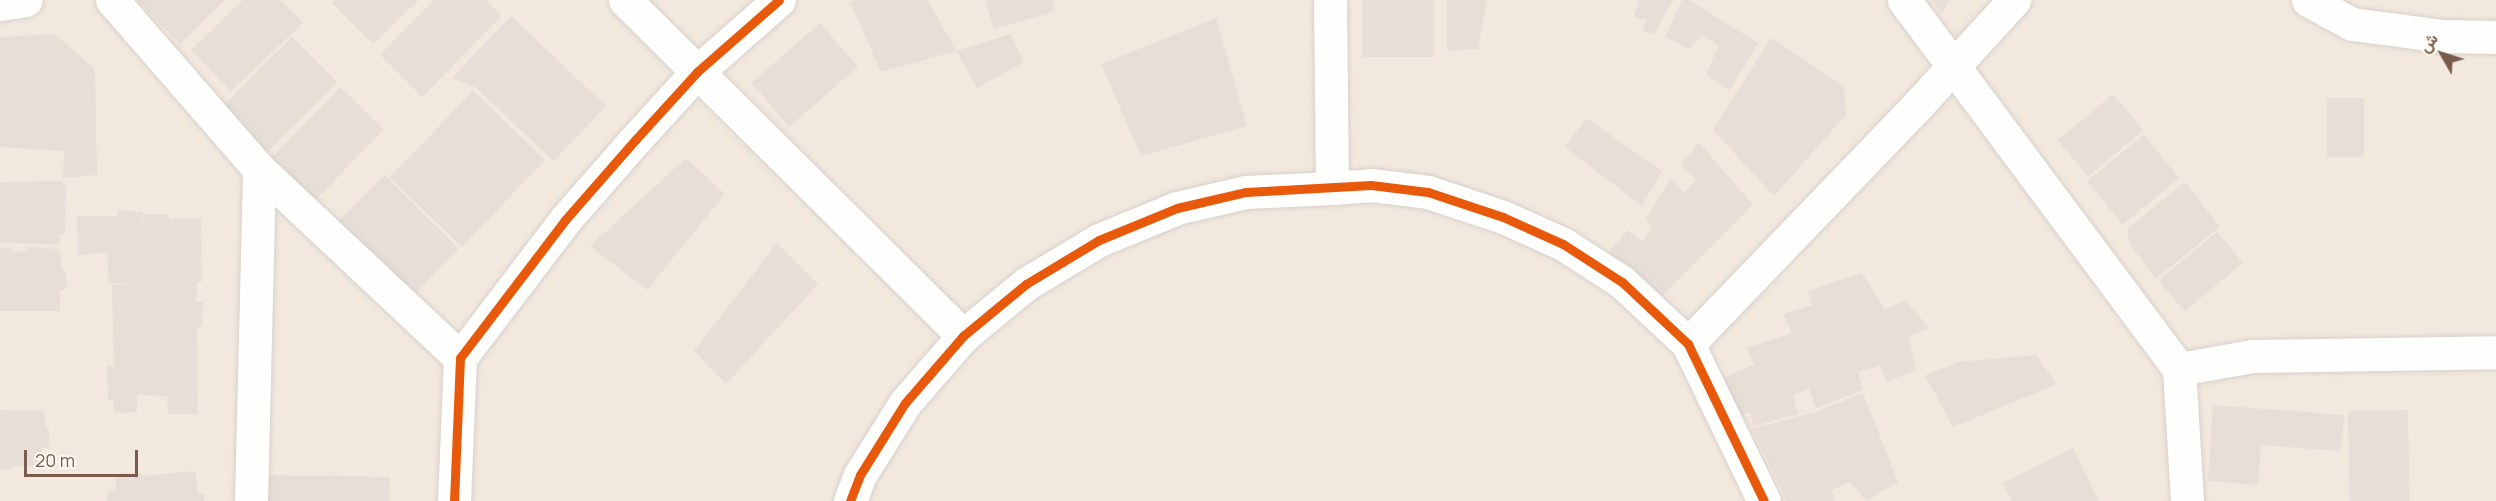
<!DOCTYPE html>
<html>
<head>
<meta charset="utf-8">
<style>
	body { margin:0 }
	#map { position:relative; width:2496px; height:501px; overflow:hidden; background:#f9f5f0; font-family:Manrope,Vazirmatn,sans-serif }
	div>[style] { position:absolute }
	.residential>* { inset:0; background:#f2e8de; transform-origin:0 0 }
	.building>* { inset:0; background:#e6ded7; transform-origin:0 0 }
	.roads { filter:drop-shadow(0 0 2px #d7d1cb) drop-shadow(0 0 2px #d7d1cb) }
	.street>* { height:33px; margin:-16.5px; padding:0 16.5px; transform-origin:16.5px; border-radius:16.5px; background:#fefefd }
	.secondary>* { height:33px; margin:-16.5px; padding:0 16.5px; transform-origin:16.5px; border-radius:16.5px; background:#fefefd }
	.cycleway>* { height:9px; margin:-4.5px; padding:0 4.5px; transform-origin:4.5px; border-radius:4.5px; background:#e8590c }
	span { translate:-50% -50%; white-space:nowrap; text-align:center; line-height:1.15; -webkit-text-stroke:4.5px #fffaf3; paint-order:stroke }
	.north { position:absolute; left:2412px; top:24px; width:60px; height:60px; -webkit-text-stroke:4px #fffaf3; paint-order:stroke; rotate:309deg; font-size:16px; font-weight:700; line-height:24px; text-align:center; color:#7a5c4d }
	.north::after { content:''; display:block; margin:auto; width:21px; height:27px; background:#7a5c4d; clip-path:polygon(50% 0,100% 100%,50% 72%,0 100%) }
	.scale { position:absolute; left:24px; top:450px; width:114px; height:27px; box-sizing:border-box; border:3px solid #7a5c4d; border-top:0; padding-left:8px; font-size:18px; line-height:21px; white-space:nowrap; color:#7a5c4d; -webkit-text-stroke:4px #fffaf3; paint-order:stroke }
</style>
</head>
<body>
<div id="map">
	<div class="residential">
		<div style="left:0;top:0;width:2496px;height:501px"></div>
	</div>
	<div class="building">
		<div style="clip-path:polygon(137px 0,225px 0,180px 44px)"></div>
		<div style="clip-path:polygon(243px 0,280px 0,303px 23px,231px 91px,191px 50px)"></div>
		<div style="clip-path:polygon(335px 0,419px 0,373px 44px,332px 3px)"></div>
		<div style="clip-path:polygon(434px 0,486px 0,502px 16px,422px 97px,380px 55px)"></div>
		<div style="clip-path:polygon(857px 0,928px 0,956px 51px,881px 72px,850px 2px)"></div>
		<div style="clip-path:polygon(985px 0,1052px 0,1055px 11px,994px 29px)"></div>
		<div style="left:1362px;top:0;width:72px;height:57px"></div>
		<div style="clip-path:polygon(1447px 0,1487px 0,1478px 49px,1447px 51px)"></div>
		<div style="clip-path:polygon(1639px 0,1673px 0,1654px 34px,1642px 31px,1647px 20px,1634px 17px)"></div>
		<div style="clip-path:polygon(1682px 0,1689px 0,1758px 43px,1729px 91px,1706px 74px,1719px 45px,1702px 36px,1689px 49px,1665px 37px)"></div>
		<div style="clip-path:polygon(1932px 0,1949px 0,1942px 13px)"></div>
		<div style="clip-path:polygon(511px 16px,606px 106px,554px 161px,475px 87px,452px 78px)"></div>
		<div style="clip-path:polygon(1216px 18px,1247px 126px,1141px 156px,1101px 64px)"></div>
		<div style="left:820px;top:23px;width:58px;height:91px;rotate:49deg"></div>
		<div style="clip-path:polygon(55px 34px,95px 69px,97px 175px,63px 178px,64px 151px,0 147px,0 37px)"></div>
		<div style="clip-path:polygon(1011px 34px,1024px 62px,977px 88px,956px 51px)"></div>
		<div style="left:292px;top:37px;width:64px;height:104px;rotate:45deg"></div>
		<div style="clip-path:polygon(1771px 38px,1844px 87px,1846px 115px,1774px 196px,1713px 130px)"></div>
		<div style="left:340px;top:87px;width:61px;height:100px;rotate:44deg"></div>
		<div style="left:473px;top:91px;width:100px;height:120px;rotate:44deg"></div>
		<div style="left:2113px;top:94px;width:47px;height:72px;rotate:50deg"></div>
		<div style="left:2364px;top:98px;width:59px;height:37px;rotate:90deg"></div>
		<div style="clip-path:polygon(1586px 118px,1662px 171px,1642px 206px,1565px 147px)"></div>
		<div style="left:2144px;top:135px;width:56px;height:73px;rotate:51deg"></div>
		<div style="clip-path:polygon(1699px 142px,1753px 205px,1663px 295px,1605px 256px,1628px 230px,1642px 241px,1652px 229px,1646px 218px,1671px 179px,1683px 193px,1696px 181px,1681px 165px)"></div>
		<div style="clip-path:polygon(686px 158px,725px 194px,647px 290px,590px 246px)"></div>
		<div style="left:385px;top:175px;width:104px;height:78px;rotate:45deg"></div>
		<div style="clip-path:polygon(60px 181px,66px 185px,65px 235px,60px 234px,59px 244px,0 243px,0 182px)"></div>
		<div style="clip-path:polygon(2185px 182px,2220px 227px,2156px 278px,2130px 245px,2127px 229px)"></div>
		<div style="clip-path:polygon(118px 210px,143px 212px,141px 240px,144px 214px,168px 214px,170px 219px,201px 218px,202px 282px,197px 282px,196px 302px,203px 302px,202px 326px,197px 327px,198px 414px,168px 414px,167px 396px,137px 395px,137px 412px,114px 413px,113px 400px,108px 399px,107px 365px,114px 367px,112px 285px,131px 283px,109px 283px,107px 252px,78px 255px,77px 216px,118px 216px)"></div>
		<div style="left:2217px;top:232px;width:40px;height:76px;rotate:50deg"></div>
		<div style="clip-path:polygon(777px 243px,818px 284px,726px 384px,694px 351px)"></div>
		<div style="clip-path:polygon(27px 247px,59px 249px,62px 269px,66px 272px,67px 288px,60px 291px,60px 311px,0 311px,0 248px,11px 248px,12px 252px,28px 251px)"></div>
		<div style="clip-path:polygon(1862px 273px,1885px 309px,1905px 301px,1930px 328px,1908px 336px,1916px 370px,1886px 382px,1880px 365px,1858px 372px,1863px 390px,1816px 408px,1809px 389px,1793px 396px,1798px 414px,1754px 426px,1750px 412px,1734px 418px,1718px 380px,1754px 365px,1746px 348px,1792px 333px,1783px 314px,1812px 305px,1808px 291px)"></div>
		<div style="clip-path:polygon(2036px 355px,2057px 384px,1953px 427px,1925px 375px,1959px 362px)"></div>
		<div style="clip-path:polygon(1863px 393px,1898px 482px,1867px 501px,1850px 482px,1832px 490px,1835px 501px,1787px 501px,1752px 429px,1816px 412px)"></div>
		<div style="clip-path:polygon(2213px 405px,2344px 415px,2341px 451px,2261px 445px,2258px 485px,2208px 481px)"></div>
		<div style="clip-path:polygon(0 410px,44px 411px,45px 428px,49px 428px,49px 446px,42px 449px,45px 467px,13px 466px,9px 470px,0 469px)"></div>
		<div style="left:2408px;top:410px;width:91px;height:60px;rotate:89deg"></div>
		<div style="clip-path:polygon(2073px 448px,2099px 501px,2012px 501px,2003px 483px)"></div>
		<div style="clip-path:polygon(196px 471px,197px 492px,204px 494px,204px 501px,107px 501px,107px 492px,116px 491px,116px 474px,140px 473px,143px 476px)"></div>
		<div style="left:269px;top:475px;width:121px;height:26px;rotate:1deg"></div>
	</div>
	<div class="roads">
		<div class="street">
			<div style="left:112px;top:0;width:224px;rotate:49deg"></div>
			<div style="left:259px;top:169px;width:276px;rotate:43.2deg"></div>
			<div style="left:625px;top:0;width:477px;rotate:44.8deg"></div>
			<div style="left:1904px;top:0;width:460px;rotate:53.3deg"></div>
			<div style="left:2179px;top:369px;width:132px;rotate:86.5deg"></div>
			<div style="left:2308px;top:0;width:50px;rotate:28.6deg"></div>
			<div style="left:2352px;top:24px;width:92px;rotate:7.5deg"></div>
			<div style="left:2443px;top:36px;width:53px;rotate:1.1deg"></div>
			<div style="left:0;top:4px;width:26px;rotate:-9deg"></div>
			<div style="left:1688px;top:344px;width:330px;rotate:-46.1deg"></div>
			<div style="left:1917px;top:106px;width:144px;rotate:-47.5deg"></div>
			<div style="left:2179px;top:369px;width:75px;rotate:-10deg"></div>
			<div style="left:2253px;top:356px;width:243px;rotate:-0.9deg"></div>
			<div style="left:251px;top:501px;width:332px;rotate:-88.6deg"></div>
			<div style="left:454px;top:501px;width:143px;rotate:-87.6deg"></div>
			<div style="left:460px;top:358px;width:173px;rotate:-52.7deg"></div>
			<div style="left:565px;top:220px;width:108px;rotate:-48.8deg"></div>
			<div style="left:636px;top:139px;width:91px;rotate:-47.7deg"></div>
			<div style="left:697px;top:72px;width:109px;rotate:-41.3deg"></div>
			<div style="left:850px;top:501px;width:28px;rotate:-69deg"></div>
			<div style="left:860px;top:475px;width:85px;rotate:-58deg"></div>
			<div style="left:905px;top:403px;width:89px;rotate:-49.1deg"></div>
			<div style="left:963px;top:336px;width:82px;rotate:-39.5deg"></div>
			<div style="left:1026px;top:284px;width:85px;rotate:-31.1deg"></div>
			<div style="left:1099px;top:240px;width:84px;rotate:-22.3deg"></div>
			<div style="left:1177px;top:208px;width:71px;rotate:-13.1deg"></div>
			<div style="left:1246px;top:192px;width:86px;rotate:-2.7deg"></div>
		</div>
		<div class="secondary">
			<div style="left:1330px;top:0;width:188px;rotate:89.4deg"></div>
			<div style="left:1332px;top:188px;width:39px;rotate:-4deg"></div>
			<div style="left:1371px;top:185px;width:57px;rotate:7deg"></div>
			<div style="left:1428px;top:192px;width:79px;rotate:18.4deg"></div>
			<div style="left:1503px;top:217px;width:66px;rotate:24.2deg"></div>
			<div style="left:1563px;top:244px;width:70px;rotate:32.8deg"></div>
			<div style="left:1622px;top:282px;width:91px;rotate:43.2deg"></div>
			<div style="left:1688px;top:344px;width:174px;rotate:64.2deg"></div>
		</div>
	</div>
	<div class="cycleway">
		<div style="left:454px;top:501px;width:143px;rotate:-87.6deg"></div>
		<div style="left:460px;top:358px;width:173px;rotate:-52.7deg"></div>
		<div style="left:565px;top:220px;width:108px;rotate:-48.8deg"></div>
		<div style="left:636px;top:139px;width:91px;rotate:-47.7deg"></div>
		<div style="left:697px;top:72px;width:109px;rotate:-41.3deg"></div>
		<div style="left:850px;top:501px;width:28px;rotate:-69deg"></div>
		<div style="left:860px;top:475px;width:85px;rotate:-58deg"></div>
		<div style="left:905px;top:403px;width:89px;rotate:-49.1deg"></div>
		<div style="left:963px;top:336px;width:82px;rotate:-39.5deg"></div>
		<div style="left:1026px;top:284px;width:85px;rotate:-31.1deg"></div>
		<div style="left:1099px;top:240px;width:84px;rotate:-22.3deg"></div>
		<div style="left:1177px;top:208px;width:71px;rotate:-13.1deg"></div>
		<div style="left:1246px;top:192px;width:125px;rotate:-3.2deg"></div>
		<div style="left:1371px;top:185px;width:57px;rotate:7deg"></div>
		<div style="left:1428px;top:192px;width:79px;rotate:18.4deg"></div>
		<div style="left:1503px;top:217px;width:66px;rotate:24.2deg"></div>
		<div style="left:1563px;top:244px;width:70px;rotate:32.8deg"></div>
		<div style="left:1622px;top:282px;width:91px;rotate:43.2deg"></div>
		<div style="left:1688px;top:344px;width:174px;rotate:64.2deg"></div>
	</div>
	<div class="north">ش</div>
	<div class="scale">20 m</div>
</div>
</body>
</html>
